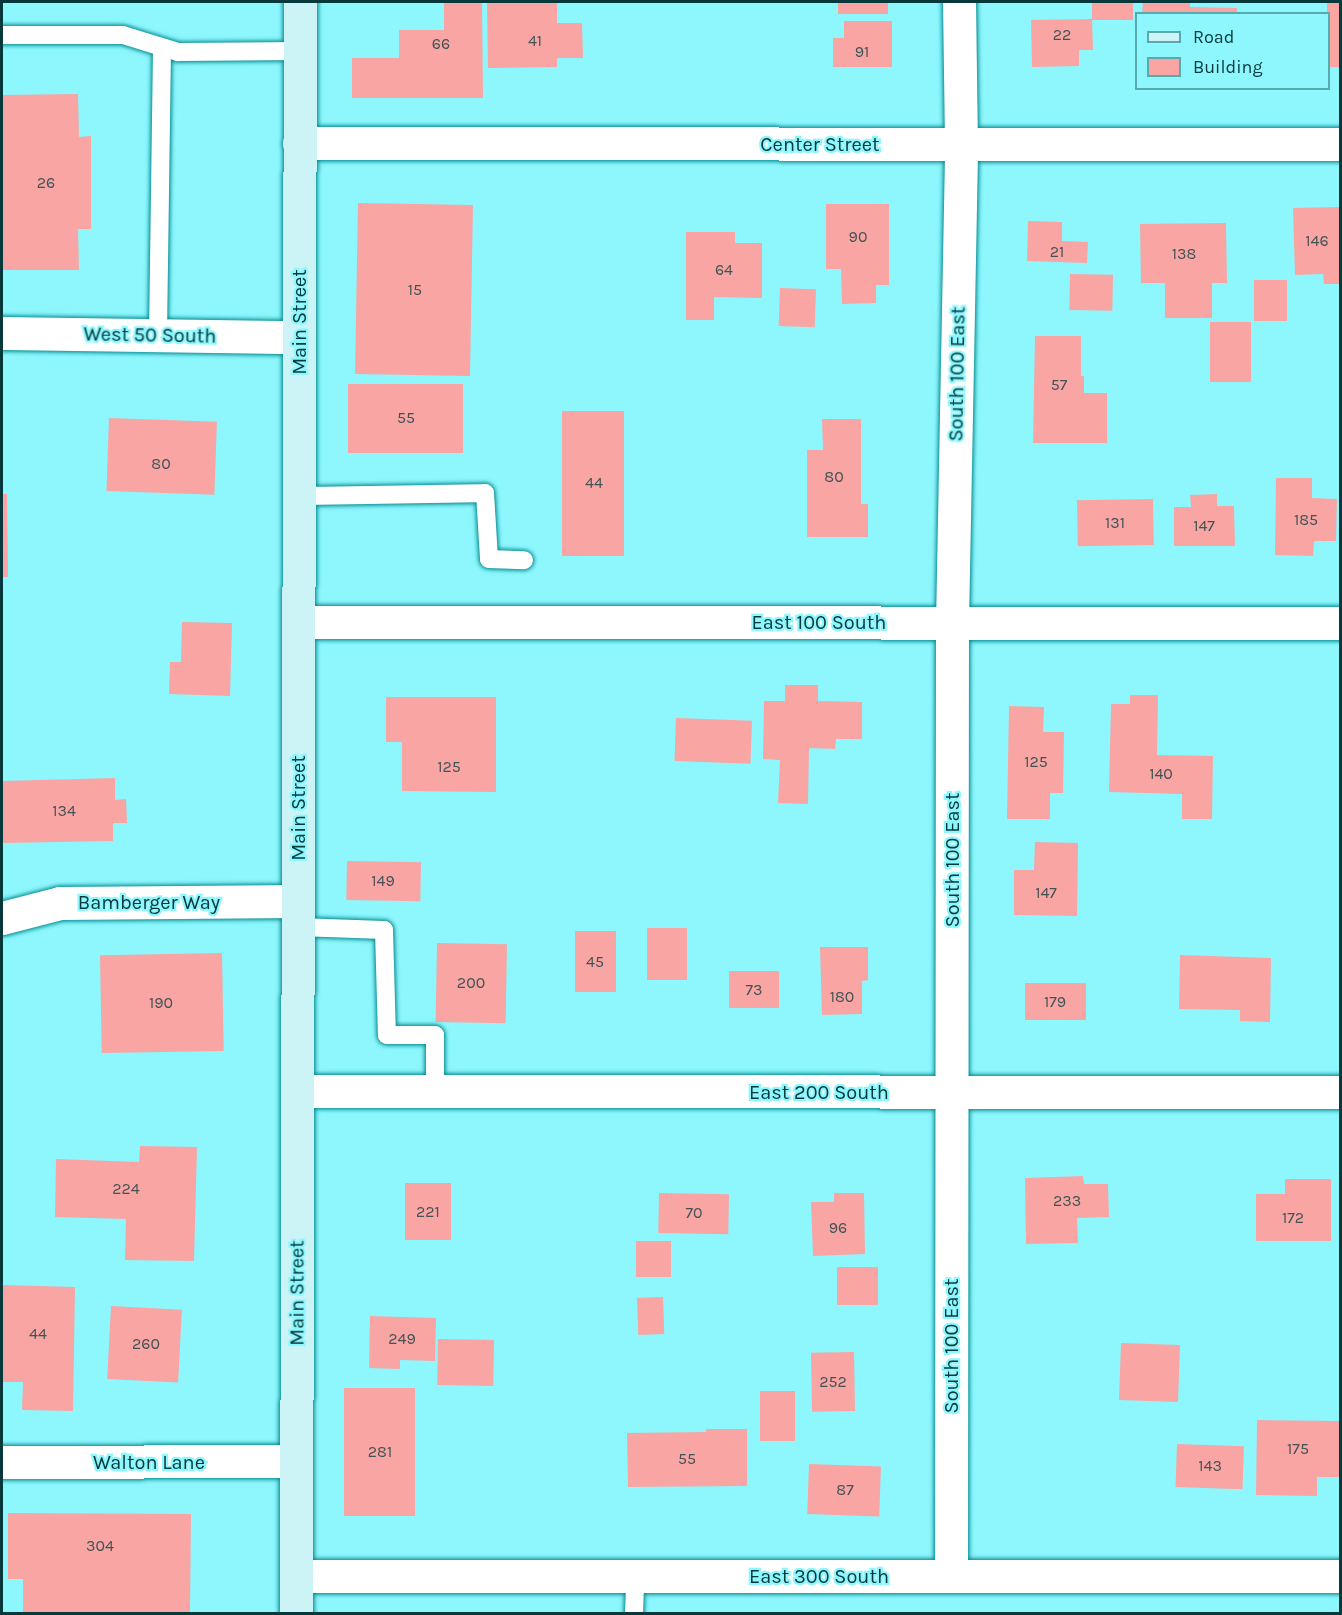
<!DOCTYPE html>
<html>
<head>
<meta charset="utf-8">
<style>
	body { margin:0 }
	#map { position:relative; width:1342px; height:1615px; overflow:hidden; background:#8df7fd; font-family:Karla,sans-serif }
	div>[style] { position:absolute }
	.building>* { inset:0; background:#f8a5a4; transform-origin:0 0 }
	.roads { filter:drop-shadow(0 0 2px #038d93) drop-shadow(0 0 2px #038d93) }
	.service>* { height:18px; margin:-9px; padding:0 9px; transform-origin:9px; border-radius:9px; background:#fff }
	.minor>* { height:33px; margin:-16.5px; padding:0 16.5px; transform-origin:16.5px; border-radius:16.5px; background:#fff }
	.secondary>* { height:33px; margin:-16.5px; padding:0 16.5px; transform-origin:16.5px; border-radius:16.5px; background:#ccf4f7 }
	span { translate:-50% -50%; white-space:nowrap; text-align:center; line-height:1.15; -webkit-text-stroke:4.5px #8df7fd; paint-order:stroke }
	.number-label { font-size:16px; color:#435355 }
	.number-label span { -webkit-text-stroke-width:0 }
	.street-label { font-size:20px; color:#07383b }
	.frame { position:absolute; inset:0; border:3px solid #07383b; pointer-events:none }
	.legend { position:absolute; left:1135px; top:12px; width:195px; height:78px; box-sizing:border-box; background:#8df7fd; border:2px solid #57abaf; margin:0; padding:8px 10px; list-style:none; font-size:18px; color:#07383b }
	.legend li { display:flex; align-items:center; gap:12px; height:30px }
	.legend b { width:30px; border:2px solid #57abaf }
</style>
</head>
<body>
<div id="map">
	<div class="building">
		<div style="clip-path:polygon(444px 2px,482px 2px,483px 98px,352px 98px,352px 58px,399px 58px,399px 30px,444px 30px)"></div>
		<div style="clip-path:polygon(487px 2px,557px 2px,557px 23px,582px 23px,583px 58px,557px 58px,557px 67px,488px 68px)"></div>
		<div style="left:838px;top:2px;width:50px;height:12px"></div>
		<div style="left:1092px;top:2px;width:41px;height:18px"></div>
		<div style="clip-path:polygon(1143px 2px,1190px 2px,1190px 7px,1237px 8px,1237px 14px,1142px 14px)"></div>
		<div style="left:1327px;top:2px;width:13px;height:65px"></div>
		<div style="clip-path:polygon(1092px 19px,1093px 50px,1079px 50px,1079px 66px,1032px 67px,1031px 20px)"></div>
		<div style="clip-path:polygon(844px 21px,892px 21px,892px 67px,833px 67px,833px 38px,844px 38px)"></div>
		<div style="clip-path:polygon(78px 94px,79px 137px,91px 136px,91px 229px,78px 229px,79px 270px,2px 270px,2px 95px)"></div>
		<div style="left:358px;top:203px;width:115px;height:171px;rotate:1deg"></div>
		<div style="clip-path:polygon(826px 204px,889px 204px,889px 285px,876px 285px,876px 303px,842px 304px,841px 269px,826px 269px)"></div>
		<div style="clip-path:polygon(1340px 207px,1340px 284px,1324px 284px,1323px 274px,1295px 275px,1293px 208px)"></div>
		<div style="clip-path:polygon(1028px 221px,1062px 222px,1062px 241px,1088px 242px,1087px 263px,1027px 261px)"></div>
		<div style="clip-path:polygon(1226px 223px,1227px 283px,1212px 283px,1212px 318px,1165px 318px,1165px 283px,1141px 283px,1140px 224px)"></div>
		<div style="clip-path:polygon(686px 232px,735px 232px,735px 243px,762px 243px,762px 298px,714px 297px,714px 320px,686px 320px)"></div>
		<div style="left:1070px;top:274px;width:43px;height:36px;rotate:1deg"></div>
		<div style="left:1254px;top:280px;width:33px;height:41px"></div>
		<div style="left:780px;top:288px;width:36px;height:38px;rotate:2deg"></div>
		<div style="left:1210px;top:322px;width:41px;height:60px"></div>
		<div style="clip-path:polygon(1035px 336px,1081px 336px,1081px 376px,1084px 376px,1084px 393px,1107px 393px,1107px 443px,1033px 443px)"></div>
		<div style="left:348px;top:384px;width:115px;height:69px"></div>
		<div style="left:562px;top:411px;width:62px;height:145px"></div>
		<div style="left:109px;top:418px;width:108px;height:73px;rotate:2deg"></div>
		<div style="clip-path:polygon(822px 419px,861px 419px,861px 504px,868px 504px,868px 537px,807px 537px,807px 450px,823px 450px)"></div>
		<div style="clip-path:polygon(1276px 478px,1312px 478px,1312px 498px,1337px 499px,1336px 541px,1314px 541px,1313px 556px,1275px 555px)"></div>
		<div style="clip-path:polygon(2px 494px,7px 494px,8px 577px,2px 577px)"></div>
		<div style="clip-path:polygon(1217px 494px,1217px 506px,1234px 506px,1235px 546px,1174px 546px,1174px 507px,1191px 507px,1190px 495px)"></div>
		<div style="left:1153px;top:499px;width:46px;height:76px;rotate:89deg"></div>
		<div style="clip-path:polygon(182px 622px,232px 623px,230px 696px,169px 694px,170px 662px,181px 662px)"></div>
		<div style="clip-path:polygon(785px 685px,818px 685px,818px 701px,862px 702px,862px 739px,836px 739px,835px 749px,809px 748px,808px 804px,778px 803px,780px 760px,763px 759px,764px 701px,785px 701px)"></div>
		<div style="clip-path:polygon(1130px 695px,1158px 695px,1157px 755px,1213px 756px,1212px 819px,1182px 819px,1182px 794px,1109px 792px,1111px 704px,1130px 704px)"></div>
		<div style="clip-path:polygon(386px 697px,496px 697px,496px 792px,402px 791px,402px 742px,386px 742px)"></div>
		<div style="clip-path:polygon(1009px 706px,1044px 707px,1043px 732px,1064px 732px,1063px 793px,1050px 793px,1050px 819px,1007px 819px)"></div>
		<div style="left:676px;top:718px;width:76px;height:43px;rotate:2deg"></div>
		<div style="clip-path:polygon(115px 778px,115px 800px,126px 799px,127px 823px,113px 823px,113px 841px,2px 843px,2px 781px)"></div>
		<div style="clip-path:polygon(1035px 842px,1078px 843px,1077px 916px,1014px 915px,1014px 870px,1034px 870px)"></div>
		<div style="left:347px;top:861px;width:74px;height:39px;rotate:1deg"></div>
		<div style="left:647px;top:928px;width:40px;height:52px"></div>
		<div style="left:575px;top:931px;width:41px;height:61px"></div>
		<div style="left:437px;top:943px;width:70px;height:79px;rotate:1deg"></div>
		<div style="clip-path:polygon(820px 947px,868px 947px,868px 980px,862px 981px,862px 1014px,822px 1015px)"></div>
		<div style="left:222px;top:953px;width:98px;height:122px;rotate:89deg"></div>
		<div style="clip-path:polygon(1180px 955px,1271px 958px,1270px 1022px,1240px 1021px,1240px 1010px,1179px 1009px)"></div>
		<div style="left:729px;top:971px;width:50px;height:37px"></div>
		<div style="left:1025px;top:983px;width:61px;height:37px"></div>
		<div style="clip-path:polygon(140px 1146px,197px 1147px,194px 1261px,125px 1260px,126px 1219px,55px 1217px,56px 1159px,139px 1162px)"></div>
		<div style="clip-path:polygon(1083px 1176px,1084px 1184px,1108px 1184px,1109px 1217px,1077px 1218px,1078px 1243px,1026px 1244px,1025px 1178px)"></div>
		<div style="clip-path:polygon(1285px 1179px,1331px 1179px,1331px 1241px,1256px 1241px,1256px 1194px,1285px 1194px)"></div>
		<div style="left:405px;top:1183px;width:46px;height:57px"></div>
		<div style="left:659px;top:1193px;width:70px;height:40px;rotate:1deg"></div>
		<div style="clip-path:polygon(834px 1193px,864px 1193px,865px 1254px,813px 1256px,811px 1202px,834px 1202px)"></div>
		<div style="left:636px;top:1241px;width:35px;height:36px"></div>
		<div style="left:837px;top:1267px;width:41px;height:38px"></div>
		<div style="clip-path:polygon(2px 1285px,75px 1287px,73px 1411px,22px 1410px,23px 1382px,2px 1382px)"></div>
		<div style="left:663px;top:1297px;width:37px;height:26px;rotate:88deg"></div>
		<div style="left:111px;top:1306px;width:71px;height:73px;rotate:3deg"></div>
		<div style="clip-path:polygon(370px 1316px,436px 1318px,435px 1361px,400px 1360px,400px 1369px,369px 1368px)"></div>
		<div style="left:438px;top:1339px;width:56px;height:46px;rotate:1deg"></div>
		<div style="left:1121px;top:1343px;width:59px;height:57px;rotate:2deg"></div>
		<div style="left:854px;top:1352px;width:59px;height:43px;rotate:89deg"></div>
		<div style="left:415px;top:1388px;width:128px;height:71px;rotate:90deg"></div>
		<div style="left:760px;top:1391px;width:35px;height:50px"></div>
		<div style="clip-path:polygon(1257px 1420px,1340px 1421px,1340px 1477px,1317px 1477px,1317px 1496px,1256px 1495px)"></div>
		<div style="clip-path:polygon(706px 1429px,747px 1429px,747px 1486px,628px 1487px,627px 1433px,706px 1432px)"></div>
		<div style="left:1177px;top:1444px;width:67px;height:43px;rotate:2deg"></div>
		<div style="left:809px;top:1464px;width:72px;height:50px;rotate:2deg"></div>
		<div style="clip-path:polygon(8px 1513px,191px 1514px,190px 1614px,23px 1614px,23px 1579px,8px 1579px)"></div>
	</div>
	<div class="roads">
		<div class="service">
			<div style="left:2px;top:35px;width:121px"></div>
			<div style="left:123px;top:35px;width:58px;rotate:17.2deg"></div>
			<div style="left:178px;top:52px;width:122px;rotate:-0.5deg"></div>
			<div style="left:158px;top:335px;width:287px;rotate:-89.2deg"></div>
			<div style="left:298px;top:496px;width:187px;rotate:-0.9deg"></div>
			<div style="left:485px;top:493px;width:66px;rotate:86.5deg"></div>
			<div style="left:489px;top:559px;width:35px;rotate:2deg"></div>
			<div style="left:298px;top:927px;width:86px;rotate:2deg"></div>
			<div style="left:384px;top:930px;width:105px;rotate:88.4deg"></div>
			<div style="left:387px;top:1035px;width:48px"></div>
			<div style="left:435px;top:1035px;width:56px;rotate:90deg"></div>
			<div style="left:634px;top:1614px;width:38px;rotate:-88deg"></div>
		</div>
		<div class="minor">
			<div style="left:299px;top:143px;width:1041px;rotate:0.06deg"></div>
			<div style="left:2px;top:333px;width:297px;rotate:0.8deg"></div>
			<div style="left:298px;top:622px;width:1042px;rotate:0.05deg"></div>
			<div style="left:2px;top:918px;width:60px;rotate:-14.5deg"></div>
			<div style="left:60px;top:903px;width:238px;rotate:-0.5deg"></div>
			<div style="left:297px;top:1091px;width:1043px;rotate:0.05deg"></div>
			<div style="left:2px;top:1462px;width:294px;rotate:-0.2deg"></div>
			<div style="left:297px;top:1576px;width:1043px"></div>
			<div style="left:951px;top:1576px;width:953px;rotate:-89.94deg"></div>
			<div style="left:952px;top:623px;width:479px;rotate:-88.9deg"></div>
			<div style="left:961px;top:144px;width:142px;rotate:-90.8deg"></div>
		</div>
		<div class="secondary">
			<div style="left:296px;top:1614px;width:1612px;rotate:-89.86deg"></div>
		</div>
	</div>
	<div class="number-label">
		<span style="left:1062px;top:35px">22</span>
		<span style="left:535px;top:41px">41</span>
		<span style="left:441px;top:44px">66</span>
		<span style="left:862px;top:52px">91</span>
		<span style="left:46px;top:183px">26</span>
		<span style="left:858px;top:237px">90</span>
		<span style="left:1317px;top:241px">146</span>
		<span style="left:1057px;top:252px">21</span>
		<span style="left:1184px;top:254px">138</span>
		<span style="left:724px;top:270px">64</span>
		<span style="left:415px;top:290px">15</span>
		<span style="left:1059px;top:385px">57</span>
		<span style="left:406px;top:418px">55</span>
		<span style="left:161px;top:464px">80</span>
		<span style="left:834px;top:477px">80</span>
		<span style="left:594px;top:483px">44</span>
		<span style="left:1306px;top:520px">185</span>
		<span style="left:1115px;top:523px">131</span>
		<span style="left:1204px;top:526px">147</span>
		<span style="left:1036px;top:762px">125</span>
		<span style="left:449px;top:767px">125</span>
		<span style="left:1161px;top:774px">140</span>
		<span style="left:64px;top:811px">134</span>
		<span style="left:383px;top:881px">149</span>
		<span style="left:1046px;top:893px">147</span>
		<span style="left:595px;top:962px">45</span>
		<span style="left:471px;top:983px">200</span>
		<span style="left:754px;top:990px">73</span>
		<span style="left:842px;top:997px">180</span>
		<span style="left:1055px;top:1002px">179</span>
		<span style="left:161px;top:1003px">190</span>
		<span style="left:126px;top:1189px">224</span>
		<span style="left:1067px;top:1201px">233</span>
		<span style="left:428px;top:1212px">221</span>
		<span style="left:694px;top:1213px">70</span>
		<span style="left:1293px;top:1218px">172</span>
		<span style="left:838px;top:1228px">96</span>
		<span style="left:38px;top:1334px">44</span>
		<span style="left:402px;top:1339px">249</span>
		<span style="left:146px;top:1344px">260</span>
		<span style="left:833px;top:1382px">252</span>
		<span style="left:1298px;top:1449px">175</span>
		<span style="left:380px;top:1452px">281</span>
		<span style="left:687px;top:1459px">55</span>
		<span style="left:1210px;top:1466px">143</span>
		<span style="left:845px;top:1490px">87</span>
		<span style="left:100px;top:1546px">304</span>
	</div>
	<div class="street-label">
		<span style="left:820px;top:144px">Center Street</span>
		<span style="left:299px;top:322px;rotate:-90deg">Main Street</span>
		<span style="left:150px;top:335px;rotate:1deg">West 50 South</span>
		<span style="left:957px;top:374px;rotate:-89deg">South 100 East</span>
		<span style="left:819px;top:622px">East 100 South</span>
		<span style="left:298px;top:808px;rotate:-90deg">Main Street</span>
		<span style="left:952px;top:860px;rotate:-90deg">South 100 East</span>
		<span style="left:149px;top:902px">Bamberger Way</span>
		<span style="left:819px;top:1092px">East 200 South</span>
		<span style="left:297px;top:1293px;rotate:-90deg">Main Street</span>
		<span style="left:951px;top:1346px;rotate:-90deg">South 100 East</span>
		<span style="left:149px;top:1462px">Walton Lane</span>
		<span style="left:819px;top:1576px">East 300 South</span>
	</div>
	<div class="frame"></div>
	<ul class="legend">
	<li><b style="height:8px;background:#ccf4f7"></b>Road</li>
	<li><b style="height:16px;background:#f8a5a4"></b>Building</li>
	</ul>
</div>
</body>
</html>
